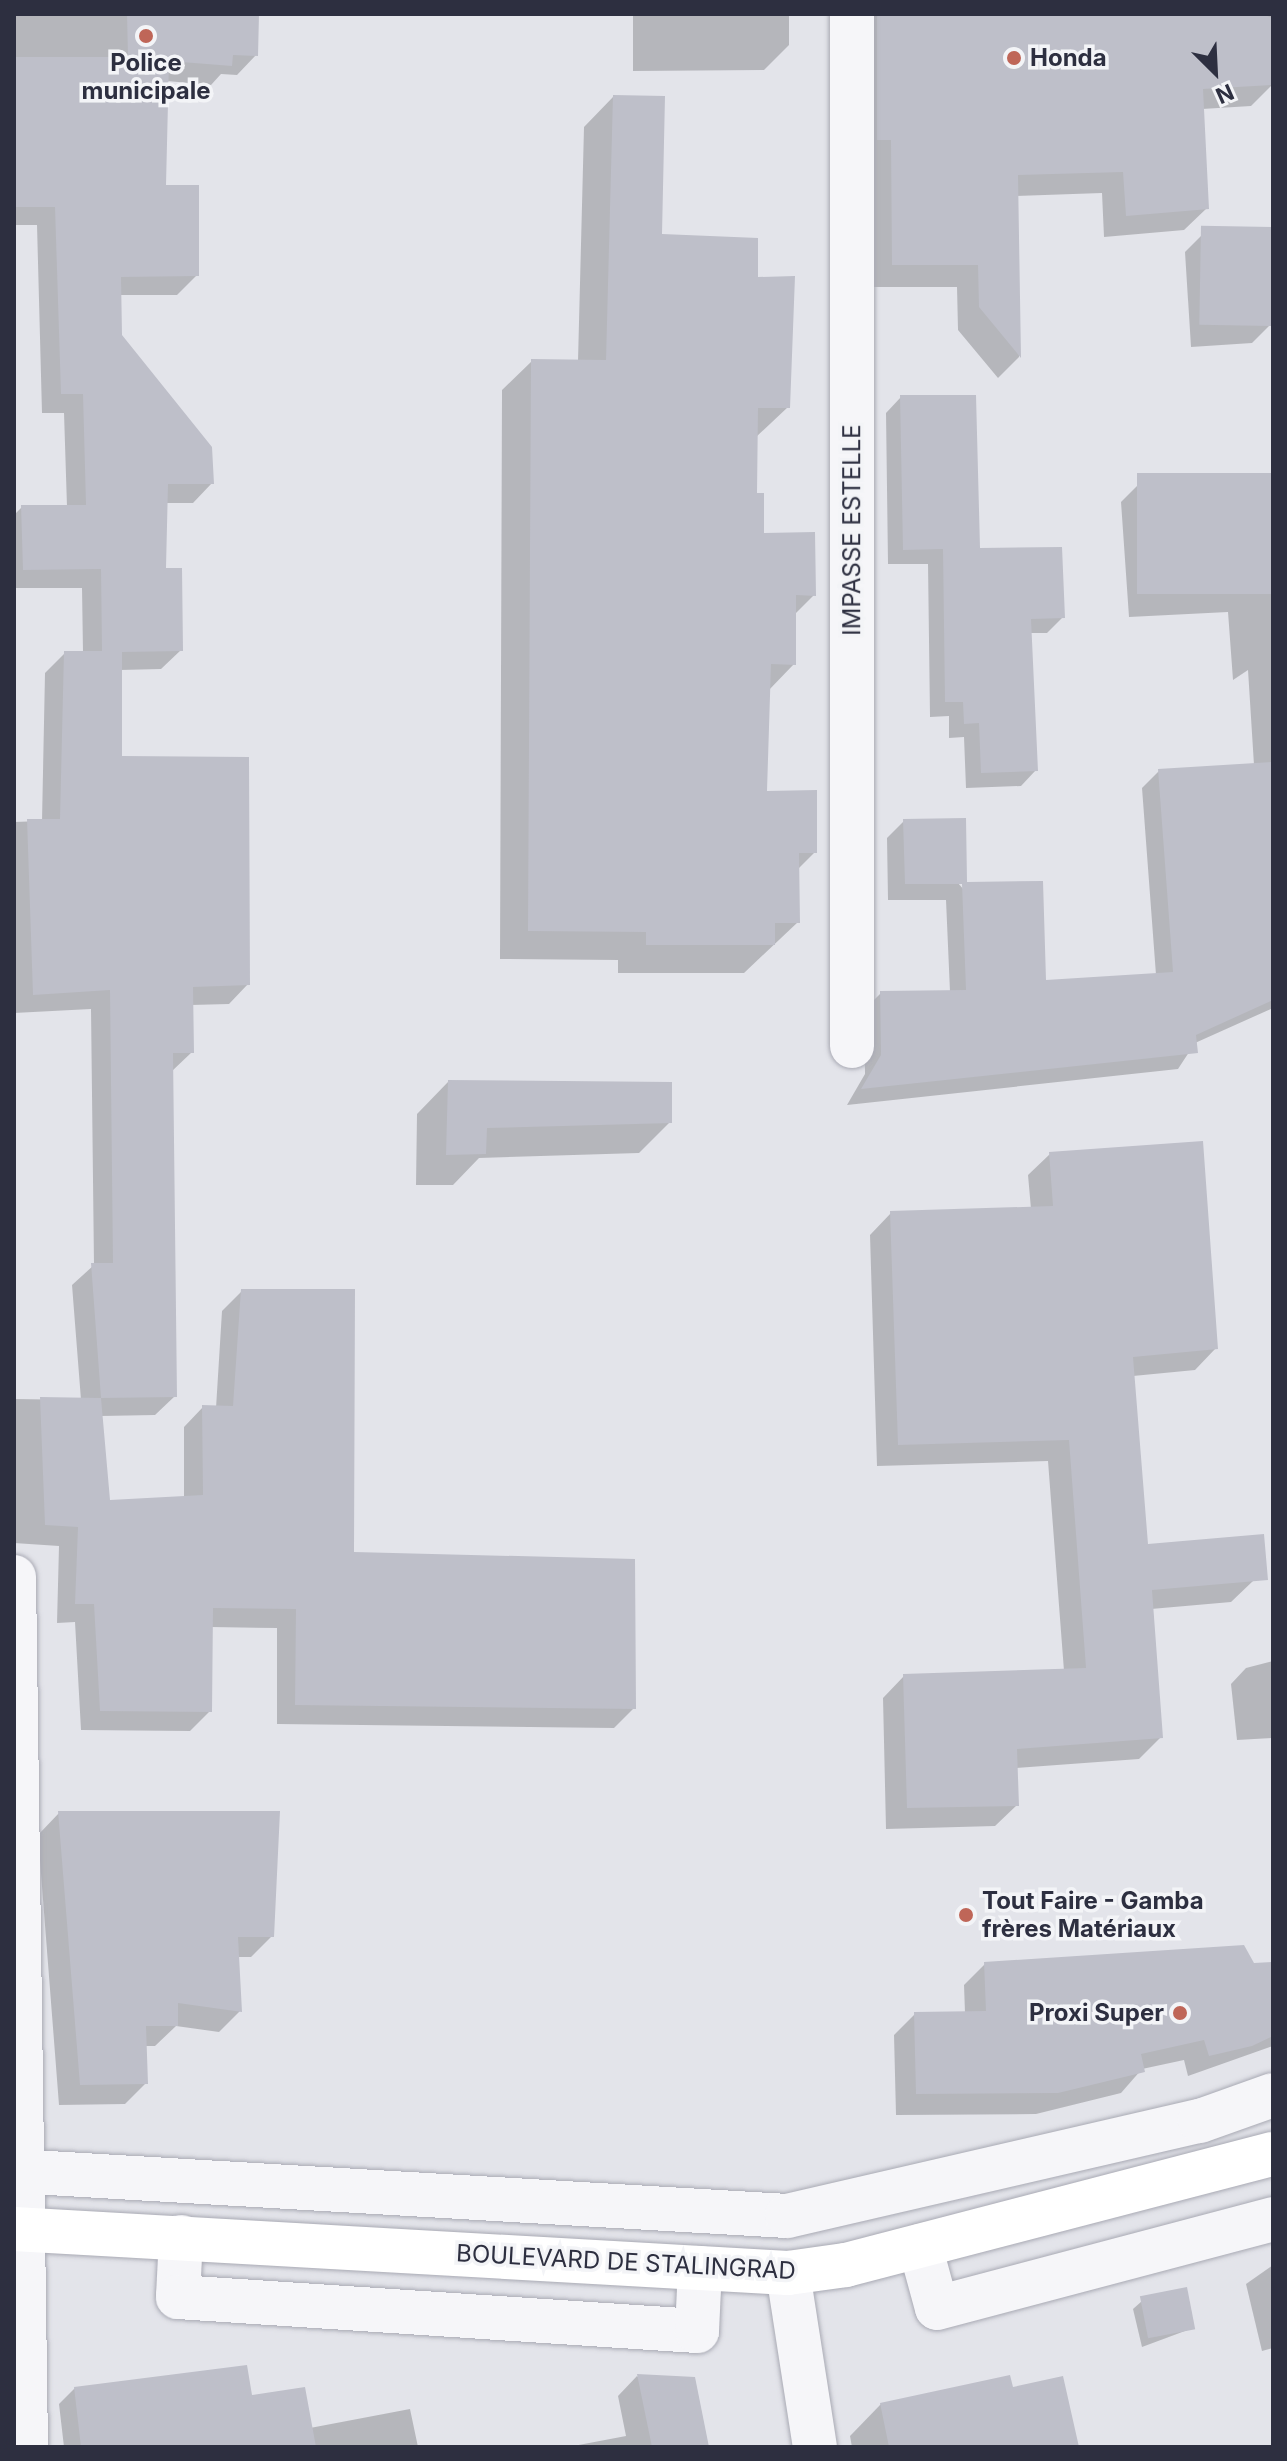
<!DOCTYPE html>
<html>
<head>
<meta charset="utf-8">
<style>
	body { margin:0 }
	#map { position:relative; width:1287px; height:2461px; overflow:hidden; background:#e3e4ea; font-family:Inter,sans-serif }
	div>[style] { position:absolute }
	.shadow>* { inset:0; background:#0003 }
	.building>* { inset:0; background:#bebfc9; transform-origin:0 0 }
	.roads { filter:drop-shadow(0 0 2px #a9aab4) drop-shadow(0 0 2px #a9aab4) }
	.minor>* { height:44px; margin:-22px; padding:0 22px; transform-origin:22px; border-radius:22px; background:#f6f6f9 }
	.major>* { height:44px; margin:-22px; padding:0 22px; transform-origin:22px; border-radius:22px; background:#fff }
	.dots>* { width:22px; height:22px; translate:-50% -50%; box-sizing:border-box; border:4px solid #f3f4f7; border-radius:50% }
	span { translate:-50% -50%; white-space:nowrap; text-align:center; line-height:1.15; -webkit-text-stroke:7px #f3f4f7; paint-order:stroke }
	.poi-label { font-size:24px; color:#2d2f40; font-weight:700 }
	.left { translate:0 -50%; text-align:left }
	.right { translate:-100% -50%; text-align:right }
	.street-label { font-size:24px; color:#2d2f40 }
	.frame { position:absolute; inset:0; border:16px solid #2d2f40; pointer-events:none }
	.north { position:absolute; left:1175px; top:32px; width:80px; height:80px; -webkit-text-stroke:6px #f3f4f7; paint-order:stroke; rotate:156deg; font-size:22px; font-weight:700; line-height:32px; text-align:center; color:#2d2f40 }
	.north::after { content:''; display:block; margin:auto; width:28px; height:36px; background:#2d2f40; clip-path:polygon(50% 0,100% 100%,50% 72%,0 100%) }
</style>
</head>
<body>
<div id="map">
	<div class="shadow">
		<div style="clip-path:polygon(14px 14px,257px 14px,256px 55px,237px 75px,221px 74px,211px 85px,167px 81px,164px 187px,197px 275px,177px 295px,119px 295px,120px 335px,212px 483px,193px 503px,166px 503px,164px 570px,181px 650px,161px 669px,120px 670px,120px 758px,248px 984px,229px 1004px,191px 1005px,192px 1052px,171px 1072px,175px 1396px,155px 1415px,101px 1416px,108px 1503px,184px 1498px,184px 1427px,203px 1407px,216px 1408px,222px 1311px,242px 1291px,352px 1554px,634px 1708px,614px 1728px,277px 1724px,277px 1628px,211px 1627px,210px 1711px,190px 1731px,81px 1730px,75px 1622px,57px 1623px,59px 1546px,14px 1543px,14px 1399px,81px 1400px,72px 1285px,94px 1265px,91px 1009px,14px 1013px,14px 822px,42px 821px,45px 673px,65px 653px,83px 653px,82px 588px,14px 588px,14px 515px,22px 507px,67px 507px,64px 413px,42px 413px,37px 225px,14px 225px)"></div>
		<div style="clip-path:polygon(633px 14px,789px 14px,789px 45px,764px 70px,633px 71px)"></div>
		<div style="clip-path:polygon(851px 14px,1273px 14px,1273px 84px,1251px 106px,1202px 109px,1207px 208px,1184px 230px,1104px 237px,1102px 193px,1016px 196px,1019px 357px,998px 378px,958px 330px,957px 287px,871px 287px)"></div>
		<div style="clip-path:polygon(613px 97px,660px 236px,756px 279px,788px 407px,756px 437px,755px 495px,762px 535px,814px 595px,794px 615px,794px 664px,768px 691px,765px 793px,815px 852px,797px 870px,798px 922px,744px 973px,618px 973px,618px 960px,500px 959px,502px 390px,532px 361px,578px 361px,584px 127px)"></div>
		<div style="clip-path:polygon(1202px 235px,1270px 325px,1252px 343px,1191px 347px,1185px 252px)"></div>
		<div style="clip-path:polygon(901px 397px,978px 550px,1063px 617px,1047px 633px,1030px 633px,1036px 770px,1021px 786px,966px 788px,964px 737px,949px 738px,949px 716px,930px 717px,928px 564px,888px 564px,886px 413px)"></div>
		<div style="clip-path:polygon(1273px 475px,1273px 1008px,1195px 1043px,1178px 1069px,847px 1105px,865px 1074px,864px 1010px,881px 993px,950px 992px,946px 900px,888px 900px,887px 838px,904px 821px,1044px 982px,1156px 975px,1142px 788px,1159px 771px,1254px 765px,1248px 670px,1233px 680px,1228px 612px,1129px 617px,1121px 502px,1138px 485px)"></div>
		<div style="clip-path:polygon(448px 1082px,670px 1122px,639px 1153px,479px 1158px,453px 1185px,416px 1185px,417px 1114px)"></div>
		<div style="clip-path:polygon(1050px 1154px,1216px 1348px,1195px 1370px,1133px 1376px,1146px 1546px,1253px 1581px,1231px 1602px,1151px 1609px,1161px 1737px,1139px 1759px,1016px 1768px,1017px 1805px,995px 1826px,886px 1829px,883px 1698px,904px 1676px,1064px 1671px,1048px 1461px,877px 1466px,870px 1235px,891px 1213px,1031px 1209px,1028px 1175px)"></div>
		<div style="clip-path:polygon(1273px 1661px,1273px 1738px,1237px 1740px,1231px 1684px,1246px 1668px)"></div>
		<div style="clip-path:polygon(59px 1813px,272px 1936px,251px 1957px,237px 1957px,240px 2011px,219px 2032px,176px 2026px,155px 2046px,145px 2046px,146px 2083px,125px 2104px,59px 2105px,38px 1835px)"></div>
		<div style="clip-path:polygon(985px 1964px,1273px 1964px,1273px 2046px,1188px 2076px,1184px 2060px,1142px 2069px,1121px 2093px,1036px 2114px,896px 2115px,894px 2035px,915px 2014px,965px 2013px,964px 1985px)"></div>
		<div style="clip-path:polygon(1273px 2265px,1273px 2348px,1262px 2351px,1246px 2284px)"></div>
		<div style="clip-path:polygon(1142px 2301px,1193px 2328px,1142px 2347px,1133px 2309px)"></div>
		<div style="clip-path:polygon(637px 2376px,707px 2447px,568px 2447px,626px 2436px,618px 2396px)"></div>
		<div style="clip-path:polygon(75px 2388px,251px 2398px,310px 2428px,410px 2409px,418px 2447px,64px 2447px,59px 2404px)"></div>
		<div style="clip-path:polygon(1011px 2389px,1076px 2447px,852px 2447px,850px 2436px,881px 2404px)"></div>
	</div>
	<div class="building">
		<div style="clip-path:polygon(127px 14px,259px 14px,258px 56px,233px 55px,232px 66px,169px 61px,166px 185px,199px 185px,199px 276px,121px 277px,122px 335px,212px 447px,214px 484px,168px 484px,166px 568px,182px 568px,183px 651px,122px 652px,122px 756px,249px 757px,250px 985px,193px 987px,194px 1053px,173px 1053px,177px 1397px,101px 1398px,91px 1263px,113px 1263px,110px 990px,33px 995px,27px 819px,60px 819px,64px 651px,102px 651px,101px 569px,23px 570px,21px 505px,86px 505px,83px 394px,61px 394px,55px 207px,14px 207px,14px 57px,128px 57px)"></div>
		<div style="clip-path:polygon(877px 14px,1262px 14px,1273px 18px,1273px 85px,1203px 89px,1209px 209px,1126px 216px,1123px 172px,1018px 175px,1021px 358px,979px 307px,978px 265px,892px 265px,891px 140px,877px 140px)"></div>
		<div style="clip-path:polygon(613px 95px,665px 96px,662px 234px,758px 238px,758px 277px,795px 276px,790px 408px,758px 408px,757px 493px,764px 493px,764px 533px,815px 532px,816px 596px,796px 595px,796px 665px,771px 664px,767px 791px,817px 790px,817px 853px,799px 853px,800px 923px,775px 923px,775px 945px,646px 945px,646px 932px,528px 931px,531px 359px,606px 360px)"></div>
		<div style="left:1273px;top:227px;width:99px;height:72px;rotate:91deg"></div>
		<div style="clip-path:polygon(900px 395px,976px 395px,980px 548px,1062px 547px,1065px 618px,1031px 619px,1038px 771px,981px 773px,979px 723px,964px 724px,963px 702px,945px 702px,943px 549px,903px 550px)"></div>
		<div style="left:1273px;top:473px;width:121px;height:136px;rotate:90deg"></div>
		<div style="clip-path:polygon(1273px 762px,1273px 1000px,1196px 1035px,1198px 1053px,861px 1089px,881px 1055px,880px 991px,966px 990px,962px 884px,905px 884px,903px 819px,966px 818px,967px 882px,1043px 881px,1046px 980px,1173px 972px,1158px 769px)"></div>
		<div style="clip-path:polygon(448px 1080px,672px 1082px,672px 1123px,487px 1128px,486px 1154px,446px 1155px)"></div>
		<div style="clip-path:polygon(1203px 1141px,1218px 1349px,1133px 1357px,1148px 1544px,1264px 1534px,1268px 1580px,1152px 1590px,1163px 1738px,1017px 1749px,1019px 1806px,907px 1808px,903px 1674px,1086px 1668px,1069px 1440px,898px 1445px,890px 1211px,1053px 1206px,1049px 1152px)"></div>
		<div style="clip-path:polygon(241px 1289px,355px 1289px,354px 1552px,635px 1559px,636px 1709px,295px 1705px,296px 1609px,213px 1608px,212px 1712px,100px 1711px,94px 1604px,75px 1604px,78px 1527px,45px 1525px,40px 1397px,101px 1398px,110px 1500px,203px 1495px,202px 1405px,233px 1406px)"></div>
		<div style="clip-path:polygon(58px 1811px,280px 1811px,274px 1937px,238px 1937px,242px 2012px,178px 2003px,178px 2026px,146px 2026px,148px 2084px,80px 2085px)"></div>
		<div style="clip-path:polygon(1244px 1945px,1254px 1963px,1273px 1962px,1273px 2036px,1252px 2046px,1209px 2056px,1204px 2040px,1141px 2054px,1145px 2072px,1058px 2093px,916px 2094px,914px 2012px,986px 2011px,984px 1962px)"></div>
		<div style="left:1187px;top:2287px;width:43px;height:48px;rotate:79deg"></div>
		<div style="clip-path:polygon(247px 2365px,252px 2395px,305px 2387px,316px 2447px,81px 2447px,74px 2387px)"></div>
		<div style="clip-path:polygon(637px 2374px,695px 2377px,709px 2447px,652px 2447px)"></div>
		<div style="clip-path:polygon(1010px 2375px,1013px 2387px,1063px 2376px,1079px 2447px,889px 2447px,880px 2403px)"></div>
	</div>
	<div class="roads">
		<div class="minor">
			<div style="left:852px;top:14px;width:1032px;rotate:90deg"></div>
			<div style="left:14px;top:1577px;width:870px;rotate:89.21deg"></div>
			<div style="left:14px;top:2171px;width:774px;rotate:3.33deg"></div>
			<div style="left:787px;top:2216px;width:424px;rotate:-13deg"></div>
			<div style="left:1200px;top:2121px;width:77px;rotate:-19.6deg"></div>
			<div style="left:181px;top:2237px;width:60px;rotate:92.9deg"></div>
			<div style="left:178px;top:2297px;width:520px;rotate:3.75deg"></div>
			<div style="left:697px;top:2331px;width:63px;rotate:-87.3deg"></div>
			<div style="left:920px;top:2246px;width:64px;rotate:74.7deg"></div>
			<div style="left:937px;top:2308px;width:348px;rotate:-14.8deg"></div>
			<div style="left:788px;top:2273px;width:176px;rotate:81.2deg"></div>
		</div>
		<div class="major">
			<div style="left:14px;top:2229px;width:775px;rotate:3.25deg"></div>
			<div style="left:788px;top:2273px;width:59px;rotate:-7.9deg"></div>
			<div style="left:846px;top:2265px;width:441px;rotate:-14.6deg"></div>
		</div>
	</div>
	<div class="dots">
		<div style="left:146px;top:36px;background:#bf6658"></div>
		<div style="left:1014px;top:58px;background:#bf6658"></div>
		<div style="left:966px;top:1915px;background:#bf6658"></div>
		<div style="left:1180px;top:2013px;background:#bf6658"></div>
	</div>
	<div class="poi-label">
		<span class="left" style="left:1030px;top:58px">Honda</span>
		<span style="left:146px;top:77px">Police<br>municipale</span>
		<span class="left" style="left:982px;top:1915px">Tout Faire - Gamba<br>frères Matériaux</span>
		<span class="right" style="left:1164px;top:2013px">Proxi Super</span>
	</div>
	<div class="street-label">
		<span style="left:852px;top:530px;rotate:-90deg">IMPASSE ESTELLE</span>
		<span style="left:626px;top:2262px;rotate:3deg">BOULEVARD DE STALINGRAD</span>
	</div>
	<div class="frame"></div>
	<div class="north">N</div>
</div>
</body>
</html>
